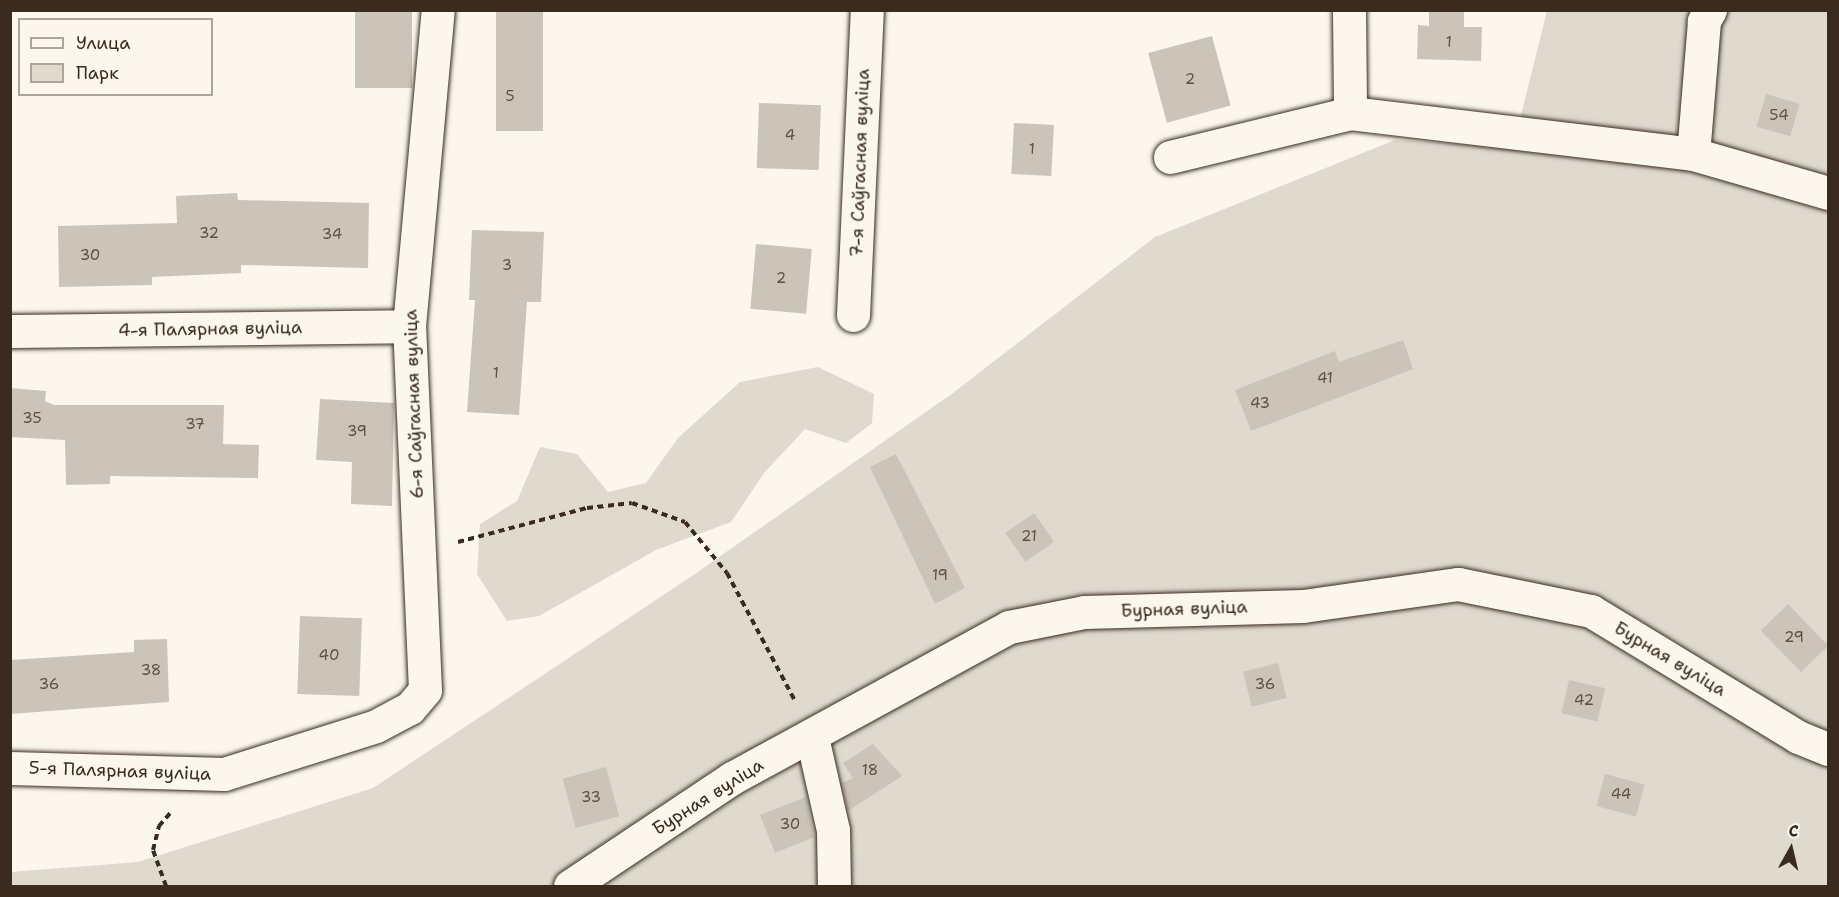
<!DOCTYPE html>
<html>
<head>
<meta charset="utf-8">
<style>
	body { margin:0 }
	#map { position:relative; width:1839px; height:897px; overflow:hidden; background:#fbf7ec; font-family:"Shantell Sans",sans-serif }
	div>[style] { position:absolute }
	.green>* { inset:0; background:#dfd9ce }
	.building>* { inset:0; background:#ccc4b9; transform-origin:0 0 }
	.path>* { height:4px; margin-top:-2px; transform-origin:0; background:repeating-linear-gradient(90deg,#3b2a1e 0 6px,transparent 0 10.5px) }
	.roads { filter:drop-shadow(0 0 2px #3b2a1e) drop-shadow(0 0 2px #3b2a1e) }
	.minor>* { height:33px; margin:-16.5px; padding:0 16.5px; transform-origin:16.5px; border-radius:16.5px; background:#fbf7ec }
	span { translate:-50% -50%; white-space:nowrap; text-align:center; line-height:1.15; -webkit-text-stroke:6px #fbf7ec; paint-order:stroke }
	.number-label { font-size:15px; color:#5f5045 }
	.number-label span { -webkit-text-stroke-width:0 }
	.street-label { font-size:18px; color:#3b2a1e }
	.frame { position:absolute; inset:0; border:12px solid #3b2a1e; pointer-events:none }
	.legend { position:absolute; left:18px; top:18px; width:195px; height:78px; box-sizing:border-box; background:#fbf7ec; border:2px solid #aea59a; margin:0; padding:8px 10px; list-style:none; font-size:18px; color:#3b2a1e }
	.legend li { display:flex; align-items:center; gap:12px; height:30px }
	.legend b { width:30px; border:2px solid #aea59a }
	.north { position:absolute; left:1761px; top:819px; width:60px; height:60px; -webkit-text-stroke:4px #fbf7ec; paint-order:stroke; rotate:8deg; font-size:16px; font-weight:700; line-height:24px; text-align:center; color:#3b2a1e }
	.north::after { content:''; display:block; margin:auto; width:21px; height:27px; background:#3b2a1e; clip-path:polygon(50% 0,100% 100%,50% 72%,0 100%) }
</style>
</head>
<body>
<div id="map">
	<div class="green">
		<div style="clip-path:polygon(1547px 11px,1828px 11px,1828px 886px,11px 886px,11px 872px,138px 862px,373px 788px,692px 576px,953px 393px,1155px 237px,1395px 140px,1513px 147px)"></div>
		<div style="clip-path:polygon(818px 367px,874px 394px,872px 423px,846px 443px,805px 429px,764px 473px,731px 522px,656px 550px,539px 616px,507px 621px,477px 574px,480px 524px,517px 501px,540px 447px,577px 454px,608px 492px,646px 483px,678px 438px,740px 382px)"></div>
	</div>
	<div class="building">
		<div style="left:355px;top:10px;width:57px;height:78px"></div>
		<div style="left:496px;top:10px;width:47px;height:121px"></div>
		<div style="clip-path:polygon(1429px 10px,1464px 10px,1464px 27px,1482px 27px,1481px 61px,1417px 59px,1418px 25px,1429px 26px)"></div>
		<div style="left:1212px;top:36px;width:72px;height:66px;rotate:75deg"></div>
		<div style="left:1766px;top:94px;width:35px;height:34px;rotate:16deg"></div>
		<div style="left:759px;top:103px;width:62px;height:65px;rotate:2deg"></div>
		<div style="left:1014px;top:123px;width:40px;height:51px;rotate:3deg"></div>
		<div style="clip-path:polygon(237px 193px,238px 200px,369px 203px,368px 268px,241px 265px,241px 273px,152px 277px,152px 285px,59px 287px,58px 226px,177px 223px,176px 196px)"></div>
		<div style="clip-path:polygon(472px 230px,544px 232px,541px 302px,527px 302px,519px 415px,467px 412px,475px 300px,469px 300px)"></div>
		<div style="left:756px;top:244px;width:56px;height:65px;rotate:5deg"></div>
		<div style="clip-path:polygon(1403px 340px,1413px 369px,1251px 431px,1235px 390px,1335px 351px,1339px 362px)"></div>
		<div style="clip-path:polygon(10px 388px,46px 391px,45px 401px,54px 405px,224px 405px,223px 444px,259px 445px,258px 478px,110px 476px,110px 484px,66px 485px,65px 440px,10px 437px)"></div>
		<div style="clip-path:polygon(320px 399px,394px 403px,392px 506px,351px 504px,352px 462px,316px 460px)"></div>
		<div style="clip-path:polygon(896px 454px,965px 588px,935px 604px,870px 467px)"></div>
		<div style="left:1034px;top:513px;width:35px;height:35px;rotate:55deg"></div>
		<div style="left:1788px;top:604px;width:58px;height:38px;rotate:46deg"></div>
		<div style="left:300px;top:616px;width:62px;height:78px;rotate:2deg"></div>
		<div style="clip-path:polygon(167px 639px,169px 702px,10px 714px,10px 660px,134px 652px,134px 640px)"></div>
		<div style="left:1278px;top:663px;width:36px;height:36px;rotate:76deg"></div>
		<div style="left:1569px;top:680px;width:37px;height:34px;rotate:13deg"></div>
		<div style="clip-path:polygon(873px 744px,902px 776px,848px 811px,842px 783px,853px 778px,843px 763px)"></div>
		<div style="left:606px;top:767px;width:51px;height:45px;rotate:75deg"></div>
		<div style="left:1605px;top:774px;width:41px;height:33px;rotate:15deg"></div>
		<div style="clip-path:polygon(806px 797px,814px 837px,775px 853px,760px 815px)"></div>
	</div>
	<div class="path">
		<div style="left:458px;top:542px;width:133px;rotate:-14.8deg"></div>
		<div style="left:587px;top:508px;width:45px;rotate:-6.3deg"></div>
		<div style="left:632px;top:503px;width:56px;rotate:19.7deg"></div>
		<div style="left:685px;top:522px;width:66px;rotate:50.5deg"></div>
		<div style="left:727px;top:573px;width:145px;rotate:62deg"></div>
		<div style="left:166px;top:886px;width:38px;rotate:-110deg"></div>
		<div style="left:153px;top:850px;width:25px;rotate:-76deg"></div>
		<div style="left:159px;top:826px;width:18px;rotate:-49deg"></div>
	</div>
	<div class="roads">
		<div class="minor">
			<div style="left:1349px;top:10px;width:103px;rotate:89.4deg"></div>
			<div style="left:1710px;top:10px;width:13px;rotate:119deg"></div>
			<div style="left:1704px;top:21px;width:133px;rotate:94.7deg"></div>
			<div style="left:1693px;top:154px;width:141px;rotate:16.1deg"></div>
			<div style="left:1170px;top:157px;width:185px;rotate:-13.7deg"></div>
			<div style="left:1350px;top:113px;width:345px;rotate:6.8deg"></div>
			<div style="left:853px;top:315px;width:305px;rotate:-87.4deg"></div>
			<div style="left:10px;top:331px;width:399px;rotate:-0.7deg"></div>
			<div style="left:812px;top:737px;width:95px;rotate:77.3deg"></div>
			<div style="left:833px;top:830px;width:56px;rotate:89deg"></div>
			<div style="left:10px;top:768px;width:214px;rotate:1.6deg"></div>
			<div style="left:224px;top:774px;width:159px;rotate:-17.5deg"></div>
			<div style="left:376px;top:726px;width:38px;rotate:-28deg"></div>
			<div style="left:410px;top:708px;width:23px;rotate:-50deg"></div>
			<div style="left:425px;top:690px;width:364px;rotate:-92.5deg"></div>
			<div style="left:409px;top:326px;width:317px;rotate:-84.8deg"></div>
			<div style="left:570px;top:886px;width:195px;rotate:-33.7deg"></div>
			<div style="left:732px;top:778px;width:315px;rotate:-28.6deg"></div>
			<div style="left:1009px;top:627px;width:76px;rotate:-11.3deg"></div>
			<div style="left:1084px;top:612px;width:219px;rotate:-1.6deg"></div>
			<div style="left:1303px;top:606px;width:157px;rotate:-8.1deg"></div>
			<div style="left:1458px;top:584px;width:136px;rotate:11.5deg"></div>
			<div style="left:1591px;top:611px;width:242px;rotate:31.3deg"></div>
			<div style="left:1798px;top:737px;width:32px;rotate:22deg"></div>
		</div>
	</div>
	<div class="number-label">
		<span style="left:1449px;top:43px">1</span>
		<span style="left:1190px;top:80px">2</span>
		<span style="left:510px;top:97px">5</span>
		<span style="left:1779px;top:116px">54</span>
		<span style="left:790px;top:136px">4</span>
		<span style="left:1032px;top:150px">1</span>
		<span style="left:209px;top:234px">32</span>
		<span style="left:332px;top:235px">34</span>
		<span style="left:90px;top:256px">30</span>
		<span style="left:507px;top:266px">3</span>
		<span style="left:781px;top:279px">2</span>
		<span style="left:496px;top:374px">1</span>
		<span style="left:1325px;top:379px">41</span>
		<span style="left:1260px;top:404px">43</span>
		<span style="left:32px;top:419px">35</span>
		<span style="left:195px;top:425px">37</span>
		<span style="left:357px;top:432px">39</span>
		<span style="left:1029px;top:537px">21</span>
		<span style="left:940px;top:576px">19</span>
		<span style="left:1794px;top:638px">29</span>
		<span style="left:329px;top:656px">40</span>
		<span style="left:151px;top:671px">38</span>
		<span style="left:49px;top:685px">36</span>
		<span style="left:1265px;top:685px">36</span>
		<span style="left:1584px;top:701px">42</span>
		<span style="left:870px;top:771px">18</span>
		<span style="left:1621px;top:795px">44</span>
		<span style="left:591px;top:798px">33</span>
		<span style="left:790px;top:825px">30</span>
	</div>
	<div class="street-label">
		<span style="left:860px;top:163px;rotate:-88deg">7-я Саўгасная вуліца</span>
		<span style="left:210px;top:329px;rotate:-1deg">4-я Палярная вуліца</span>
		<span style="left:414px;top:404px;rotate:-92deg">6-я Саўгасная вуліца</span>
		<span style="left:1184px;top:609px;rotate:-2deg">Бурная вуліца</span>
		<span style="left:1670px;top:659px;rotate:31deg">Бурная вуліца</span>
		<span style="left:120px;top:771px;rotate:2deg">5-я Палярная вуліца</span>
		<span style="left:708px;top:797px;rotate:-32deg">Бурная вуліца</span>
	</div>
	<div class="frame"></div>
	<ul class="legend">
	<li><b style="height:8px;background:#fbf7ec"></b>Улица</li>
	<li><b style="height:16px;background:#dfd9ce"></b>Парк</li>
	</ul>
	<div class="north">С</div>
</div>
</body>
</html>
